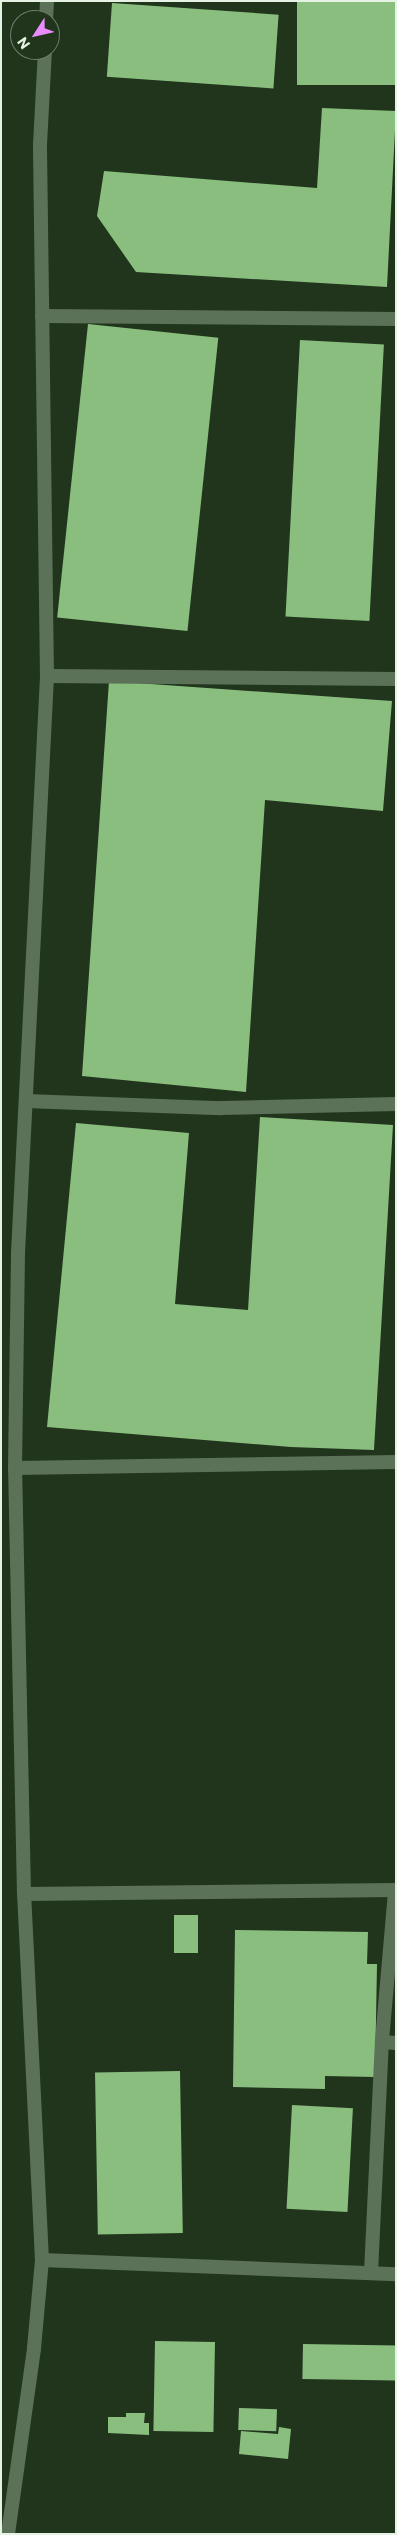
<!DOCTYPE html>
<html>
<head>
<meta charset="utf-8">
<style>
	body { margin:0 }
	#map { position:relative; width:397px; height:2535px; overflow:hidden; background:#21351d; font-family:Commissioner,sans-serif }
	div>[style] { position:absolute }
	.building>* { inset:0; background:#8abe7f; transform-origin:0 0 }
	.minor>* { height:14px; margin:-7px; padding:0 7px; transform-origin:7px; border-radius:7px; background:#5c7258 }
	span { translate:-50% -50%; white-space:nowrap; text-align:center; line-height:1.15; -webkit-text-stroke:5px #21351d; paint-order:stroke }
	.frame { position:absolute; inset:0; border:2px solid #e6f3e4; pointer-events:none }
	.north { position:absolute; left:10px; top:10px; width:50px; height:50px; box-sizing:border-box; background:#21351d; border:1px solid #70816d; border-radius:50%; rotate:235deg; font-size:14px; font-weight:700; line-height:20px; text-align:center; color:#e6f3e4 }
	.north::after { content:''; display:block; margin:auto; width:18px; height:22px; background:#e98dfe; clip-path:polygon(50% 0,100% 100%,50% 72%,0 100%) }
</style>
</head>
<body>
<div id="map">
	<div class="building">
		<div style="left:297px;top:1px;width:99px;height:84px"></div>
		<div style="left:112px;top:3px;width:167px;height:74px;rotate:4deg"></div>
		<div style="clip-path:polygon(322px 108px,396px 111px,387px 287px,136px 272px,97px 216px,104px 171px,317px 188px)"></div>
		<div style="left:88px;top:324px;width:131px;height:295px;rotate:6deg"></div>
		<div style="left:300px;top:340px;width:84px;height:277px;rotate:3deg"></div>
		<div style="clip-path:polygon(109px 681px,392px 701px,383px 811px,265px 800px,246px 1092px,82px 1076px)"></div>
		<div style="clip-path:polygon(260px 1117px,393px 1125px,374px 1450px,291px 1447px,47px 1427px,76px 1123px,189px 1133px,175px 1304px,248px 1310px)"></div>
		<div style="left:174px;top:1915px;width:24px;height:38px"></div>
		<div style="clip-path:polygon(235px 1930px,368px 1932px,367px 1964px,377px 1964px,375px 2077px,325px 2076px,325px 2089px,233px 2087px)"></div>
		<div style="left:180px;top:2071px;width:162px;height:85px;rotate:89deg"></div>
		<div style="left:292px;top:2105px;width:61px;height:104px;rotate:3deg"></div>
		<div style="left:155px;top:2341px;width:60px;height:90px;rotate:1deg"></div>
		<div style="left:303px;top:2344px;width:93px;height:35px;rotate:1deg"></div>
		<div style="left:239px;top:2408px;width:38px;height:22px;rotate:2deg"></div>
		<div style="clip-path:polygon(126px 2413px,145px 2413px,144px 2423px,149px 2423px,149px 2435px,108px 2433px,108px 2417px,126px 2417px)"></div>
		<div style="clip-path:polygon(279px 2427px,291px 2429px,288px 2459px,239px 2454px,241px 2431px,278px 2434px)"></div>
	</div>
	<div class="minor">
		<div style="left:46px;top:20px;width:19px;rotate:-87deg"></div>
		<div style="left:42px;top:316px;width:354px;rotate:0.5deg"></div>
		<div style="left:47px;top:676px;width:349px;rotate:0.5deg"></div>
		<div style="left:26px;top:1101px;width:195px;rotate:2.1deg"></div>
		<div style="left:221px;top:1108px;width:175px;rotate:-1.3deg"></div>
		<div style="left:15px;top:1468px;width:381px;rotate:-0.9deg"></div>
		<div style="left:395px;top:1892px;width:151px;rotate:95deg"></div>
		<div style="left:382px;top:2042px;width:14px;rotate:4deg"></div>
		<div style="left:24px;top:1894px;width:372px;rotate:-0.6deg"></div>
		<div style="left:42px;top:2260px;width:354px;rotate:2.3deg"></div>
		<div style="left:371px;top:2273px;width:231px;rotate:-87.3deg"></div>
		<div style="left:8px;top:2534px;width:188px;rotate:-82deg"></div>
		<div style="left:34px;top:2348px;width:88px;rotate:-84.8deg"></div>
		<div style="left:42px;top:2260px;width:366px;rotate:-92.8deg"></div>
		<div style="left:24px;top:1894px;width:426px;rotate:-91.2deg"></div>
		<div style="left:15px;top:1468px;width:215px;rotate:-89.2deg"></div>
		<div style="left:18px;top:1253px;width:578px;rotate:-87.12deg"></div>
		<div style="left:47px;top:676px;width:531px;rotate:-90.76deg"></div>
		<div style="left:40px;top:145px;width:95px;rotate:-87deg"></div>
	</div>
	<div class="frame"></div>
	<div class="north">N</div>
</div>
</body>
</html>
